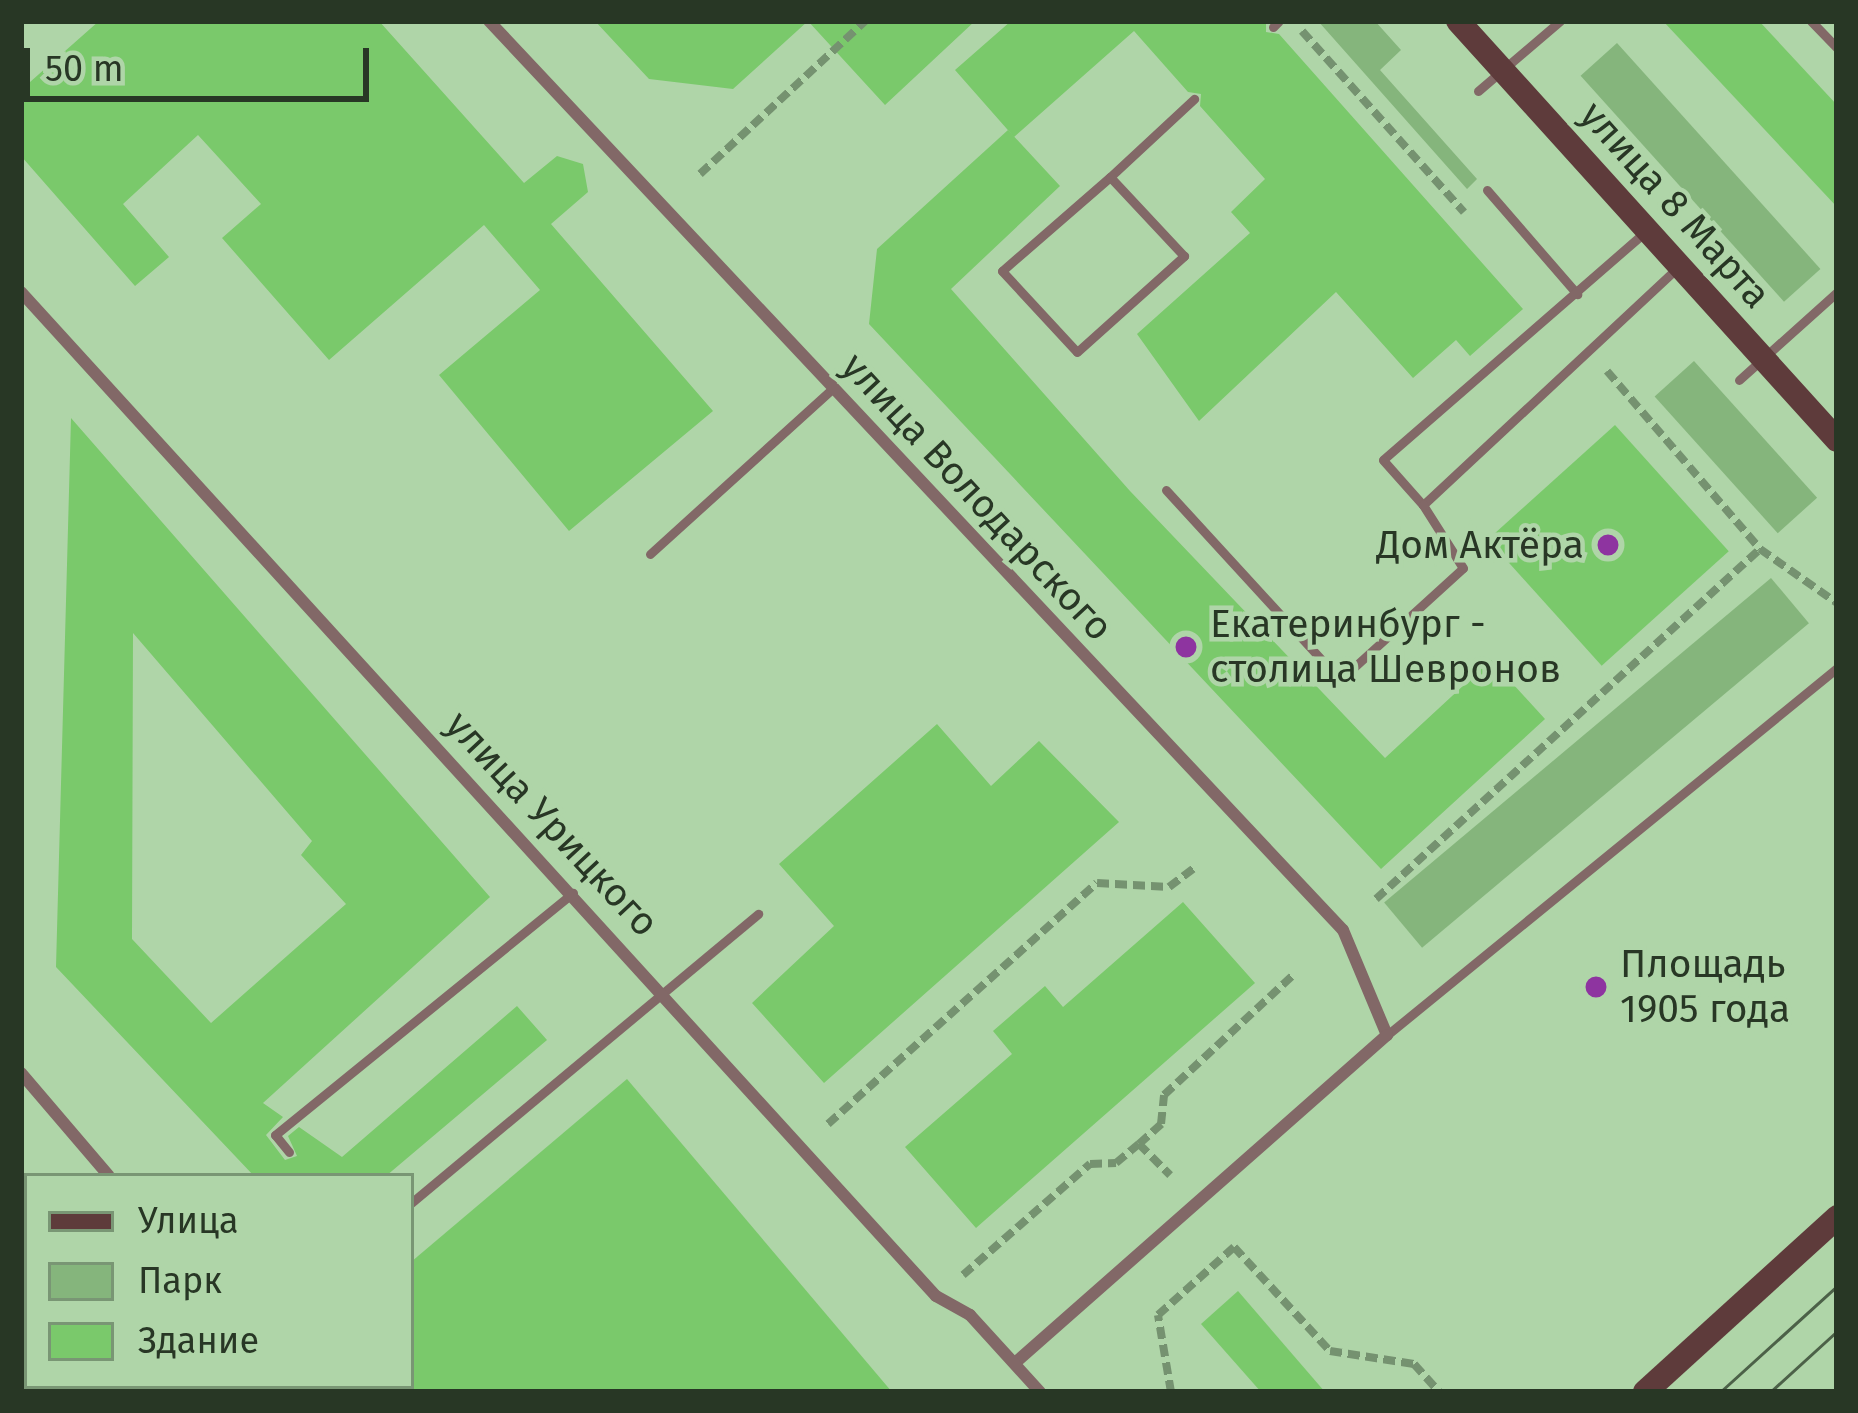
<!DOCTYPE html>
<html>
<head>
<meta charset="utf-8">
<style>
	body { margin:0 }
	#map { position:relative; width:1858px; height:1413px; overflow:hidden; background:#afd5a8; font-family:"Fira Sans",sans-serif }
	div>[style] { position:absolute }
	.green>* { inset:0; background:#85b57c; transform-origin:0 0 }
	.building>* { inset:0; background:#7ac96b; transform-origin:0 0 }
	.path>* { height:8px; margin-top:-4px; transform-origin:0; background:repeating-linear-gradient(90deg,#759270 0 12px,transparent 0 18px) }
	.lane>* { height:9px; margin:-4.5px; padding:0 4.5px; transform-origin:4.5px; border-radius:4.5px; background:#826867 }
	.street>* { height:12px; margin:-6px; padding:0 6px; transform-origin:6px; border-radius:6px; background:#826867 }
	.secondary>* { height:24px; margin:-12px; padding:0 12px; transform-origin:12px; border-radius:12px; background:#5e3b3b }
	.tram>* { height:3px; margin:-1.5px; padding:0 1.5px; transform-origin:1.5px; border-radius:1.5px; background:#4c6148 }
	.dots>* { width:33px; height:33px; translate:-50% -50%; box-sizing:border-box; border:6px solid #afd5a8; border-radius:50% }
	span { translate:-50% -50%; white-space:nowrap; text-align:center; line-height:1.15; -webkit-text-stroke:9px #afd5a8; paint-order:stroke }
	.street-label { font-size:39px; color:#283725 }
	.poi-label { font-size:39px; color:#283725 }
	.right { translate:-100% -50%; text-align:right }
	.left { translate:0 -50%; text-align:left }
	.frame { position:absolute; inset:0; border:24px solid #283725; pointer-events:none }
	.legend { position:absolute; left:24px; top:1173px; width:390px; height:216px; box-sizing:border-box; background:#afd5a8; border:3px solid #799674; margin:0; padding:15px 21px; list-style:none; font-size:36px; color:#283725 }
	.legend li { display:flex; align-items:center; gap:24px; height:60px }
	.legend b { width:60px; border:3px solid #799674 }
	.scale { position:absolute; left:24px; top:48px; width:345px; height:54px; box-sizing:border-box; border:6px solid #283725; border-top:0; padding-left:15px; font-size:36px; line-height:42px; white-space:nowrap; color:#283725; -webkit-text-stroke:9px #afd5a8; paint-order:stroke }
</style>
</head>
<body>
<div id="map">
	<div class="green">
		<div style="clip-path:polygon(1318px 21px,1375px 21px,1401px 50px,1380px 70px,1477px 179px,1467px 189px)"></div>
		<div style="left:1617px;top:43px;width:304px;height:49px;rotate:48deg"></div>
		<div style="left:1694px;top:361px;width:184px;height:53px;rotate:48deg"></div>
		<div style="left:1771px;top:578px;width:59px;height:505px;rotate:50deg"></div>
	</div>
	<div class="building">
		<div style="clip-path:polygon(99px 21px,379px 21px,524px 183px,557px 156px,583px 164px,588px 192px,551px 224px,713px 411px,569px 531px,439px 375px,540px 290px,484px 225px,329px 360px,222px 238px,261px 204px,198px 135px,123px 204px,169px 257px,135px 286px,21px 156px,21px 90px)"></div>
		<div style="clip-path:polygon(595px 21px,975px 21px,885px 105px,808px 21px,733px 89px,649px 79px)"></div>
		<div style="clip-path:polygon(1011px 21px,1266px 21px,1266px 32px,1279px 34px,1523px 309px,1470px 356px,1456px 340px,1413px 378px,1336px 292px,1199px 421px,1137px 334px,1250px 233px,1231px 212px,1265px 179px,1200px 106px,1201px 94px,1188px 92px,1134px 31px,1014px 137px,955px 70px)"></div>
		<div style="clip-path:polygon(1663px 21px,1759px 21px,1837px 105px,1837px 207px)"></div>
		<div style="clip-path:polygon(1008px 130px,1060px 186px,951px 289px,1130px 491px,1385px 758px,1491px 660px,1545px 719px,1381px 869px,869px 324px,877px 249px)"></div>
		<div style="clip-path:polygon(evenodd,71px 418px,490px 897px,263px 1103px,283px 1117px,266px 1135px,285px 1160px,297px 1156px,288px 1136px,299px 1127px,342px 1157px,517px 1006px,547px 1040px,386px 1176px,254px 1176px,56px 967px,71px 418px,133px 633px,312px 841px,301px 855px,346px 904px,211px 1023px,132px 939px,133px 633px)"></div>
		<div style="left:1615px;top:425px;width:170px;height:171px;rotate:48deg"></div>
		<div style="clip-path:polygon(937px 724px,991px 786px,1039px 741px,1119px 822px,824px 1083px,752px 1003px,834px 926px,779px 864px)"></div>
		<div style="clip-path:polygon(1183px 902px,1255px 983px,976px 1228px,905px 1147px,1012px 1054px,993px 1031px,1045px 986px,1063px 1007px)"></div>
		<div style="clip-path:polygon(627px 1079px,892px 1392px,411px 1392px,411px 1262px)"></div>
		<div style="clip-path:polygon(1238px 1291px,1325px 1392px,1261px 1392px,1201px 1324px)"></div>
	</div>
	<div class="path">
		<div style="left:1302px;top:31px;width:243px;rotate:48.2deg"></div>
		<div style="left:700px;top:174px;width:225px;rotate:-42.8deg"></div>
		<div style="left:1607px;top:371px;width:235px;rotate:49.3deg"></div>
		<div style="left:1760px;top:549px;width:94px;rotate:35deg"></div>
		<div style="left:1376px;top:899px;width:520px;rotate:-42.35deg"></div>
		<div style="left:828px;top:1124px;width:361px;rotate:-41.9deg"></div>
		<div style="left:1097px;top:883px;width:72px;rotate:3.2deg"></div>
		<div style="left:1169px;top:887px;width:34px;rotate:-37deg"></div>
		<div style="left:1139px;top:1144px;width:44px;rotate:45deg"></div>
		<div style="left:963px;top:1275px;width:169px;rotate:-41.2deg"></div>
		<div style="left:1090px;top:1164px;width:26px;rotate:-2deg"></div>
		<div style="left:1116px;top:1163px;width:30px;rotate:-40deg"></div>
		<div style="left:1139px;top:1144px;width:30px;rotate:-42deg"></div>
		<div style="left:1161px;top:1124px;width:29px;rotate:-84deg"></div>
		<div style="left:1164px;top:1095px;width:178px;rotate:-42.9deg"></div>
		<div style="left:1171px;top:1392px;width:78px;rotate:-99.6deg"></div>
		<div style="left:1158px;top:1315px;width:102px;rotate:-41.8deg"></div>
		<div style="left:1234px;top:1247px;width:142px;rotate:47.3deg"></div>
		<div style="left:1330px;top:1351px;width:85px;rotate:8.8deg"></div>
		<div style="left:1414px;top:1364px;width:38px;rotate:48deg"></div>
	</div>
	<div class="lane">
		<div style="left:1811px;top:21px;width:37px;rotate:46deg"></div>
		<div style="left:1273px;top:27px;width:8px;rotate:-45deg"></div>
		<div style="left:1478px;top:91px;width:108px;rotate:-40.5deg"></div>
		<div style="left:1110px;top:177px;width:143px;rotate:139deg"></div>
		<div style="left:1002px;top:271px;width:110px;rotate:47.2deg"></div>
		<div style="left:1077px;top:352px;width:144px;rotate:-41.9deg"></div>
		<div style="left:1184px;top:256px;width:108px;rotate:-133.1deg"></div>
		<div style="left:1110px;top:177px;width:115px;rotate:-42.9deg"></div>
		<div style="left:1487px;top:190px;width:138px;rotate:49.1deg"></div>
		<div style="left:1645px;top:232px;width:347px;rotate:139deg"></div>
		<div style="left:1383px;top:460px;width:60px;rotate:48.4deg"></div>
		<div style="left:1423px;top:505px;width:350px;rotate:-43deg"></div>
		<div style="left:1739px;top:380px;width:132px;rotate:-41.9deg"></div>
		<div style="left:1166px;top:490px;width:258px;rotate:47.5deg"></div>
		<div style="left:1340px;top:680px;width:166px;rotate:-42.3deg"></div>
		<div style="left:1463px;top:568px;width:75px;rotate:-122.4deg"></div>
		<div style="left:650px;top:554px;width:247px;rotate:-42.2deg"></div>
		<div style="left:1387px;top:1035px;width:581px;rotate:-39.2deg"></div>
		<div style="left:289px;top:1152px;width:22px;rotate:-129deg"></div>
		<div style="left:275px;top:1135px;width:384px;rotate:-39.1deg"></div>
		<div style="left:411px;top:1203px;width:452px;rotate:-39.8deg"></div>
		<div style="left:30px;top:1392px;width:9px;rotate:-41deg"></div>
	</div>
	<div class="street">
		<div style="left:489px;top:21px;width:1247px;rotate:46.79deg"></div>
		<div style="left:1343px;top:930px;width:114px;rotate:67.3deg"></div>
		<div style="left:1387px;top:1035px;width:496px;rotate:138.6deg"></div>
		<div style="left:21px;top:292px;width:1358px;rotate:47.66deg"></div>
		<div style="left:936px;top:1296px;width:39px;rotate:29deg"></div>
		<div style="left:970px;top:1315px;width:104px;rotate:47.7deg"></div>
		<div style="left:21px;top:1073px;width:135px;rotate:49.5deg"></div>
		<div style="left:288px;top:1386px;width:8px;rotate:50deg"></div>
	</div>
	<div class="secondary">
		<div style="left:1458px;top:21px;width:565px;rotate:47.87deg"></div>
		<div style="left:1645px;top:1392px;width:260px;rotate:-42.3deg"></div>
	</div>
	<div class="tram">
		<div style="left:1720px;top:1392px;width:158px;rotate:-42.2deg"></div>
		<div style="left:1770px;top:1392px;width:91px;rotate:-42.3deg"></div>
	</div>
	<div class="dots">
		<div style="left:1608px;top:545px;background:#8e34a0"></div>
		<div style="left:1186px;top:647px;background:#8e34a0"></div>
		<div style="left:1596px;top:987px;background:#8e34a0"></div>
	</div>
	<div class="street-label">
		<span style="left:1675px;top:205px;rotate:48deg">улица 8 Марта</span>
		<span style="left:977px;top:497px;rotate:47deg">улица Володарского</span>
		<span style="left:552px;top:824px;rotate:47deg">улица Урицкого</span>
	</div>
	<div class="poi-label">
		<span class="right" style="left:1584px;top:545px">Дом Актёра</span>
		<span class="left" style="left:1210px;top:647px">Екатеринбург -<br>столица Шевронов</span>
		<span class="left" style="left:1620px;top:987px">Площадь<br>1905 года</span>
	</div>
	<div class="frame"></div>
	<ul class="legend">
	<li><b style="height:15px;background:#5e3b3b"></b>Улица</li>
	<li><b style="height:33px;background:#85b57c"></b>Парк</li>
	<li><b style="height:33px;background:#7ac96b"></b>Здание</li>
	</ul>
	<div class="scale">50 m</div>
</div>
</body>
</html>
